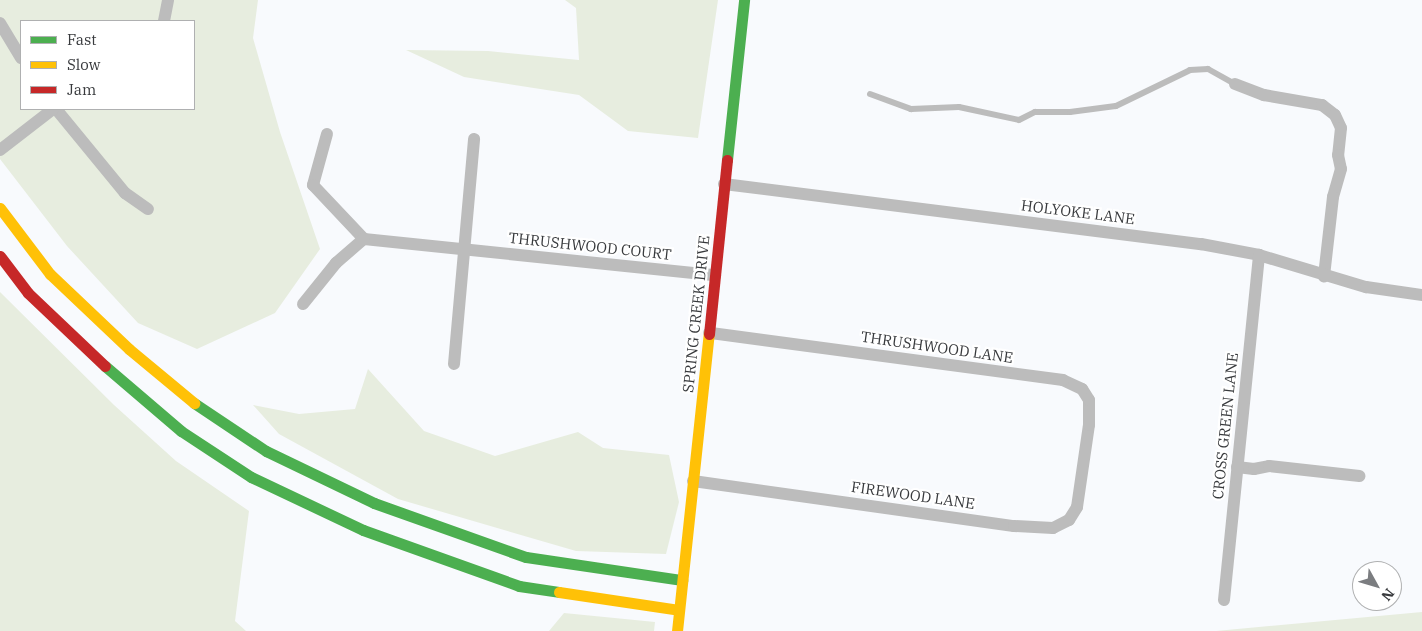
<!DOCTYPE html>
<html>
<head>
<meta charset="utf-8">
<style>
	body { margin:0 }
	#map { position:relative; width:1422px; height:631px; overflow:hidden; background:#f8fafd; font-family:"IBM Plex Serif",serif }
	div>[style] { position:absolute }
	.green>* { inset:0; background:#e7eddf }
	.lane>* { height:6px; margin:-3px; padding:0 3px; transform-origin:3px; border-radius:3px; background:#bcbcbc }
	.street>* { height:12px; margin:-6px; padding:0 6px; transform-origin:6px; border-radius:6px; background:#bcbcbc }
	.fast>* { height:11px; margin:-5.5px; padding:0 5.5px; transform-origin:5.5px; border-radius:5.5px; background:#4caf50 }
	.slow>* { height:11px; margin:-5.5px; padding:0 5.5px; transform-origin:5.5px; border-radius:5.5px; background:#ffc107 }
	.jam>* { height:11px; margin:-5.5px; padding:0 5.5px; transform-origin:5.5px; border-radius:5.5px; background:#c62828 }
	span { translate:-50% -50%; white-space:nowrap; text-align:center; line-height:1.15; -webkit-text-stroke:4.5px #fff; paint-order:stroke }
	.street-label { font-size:15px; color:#383a3d }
	.legend { position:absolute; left:20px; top:20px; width:175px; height:90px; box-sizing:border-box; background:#fff; border:1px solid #afb0b1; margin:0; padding:6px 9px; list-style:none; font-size:15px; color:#383a3d }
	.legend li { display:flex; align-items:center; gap:10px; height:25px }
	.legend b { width:25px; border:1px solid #afb0b1 }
	.north { position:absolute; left:1352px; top:561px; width:50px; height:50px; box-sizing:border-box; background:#fff; border:1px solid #afb0b1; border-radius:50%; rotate:129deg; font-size:14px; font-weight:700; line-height:20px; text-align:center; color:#383a3d }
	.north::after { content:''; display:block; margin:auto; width:18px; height:22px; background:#7b7d80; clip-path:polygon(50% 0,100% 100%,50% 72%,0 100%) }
</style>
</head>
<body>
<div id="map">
	<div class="green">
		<div style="clip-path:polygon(evenodd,0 0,258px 0,253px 38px,280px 132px,320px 249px,275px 313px,197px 349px,138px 323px,67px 246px,0 159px,0 0,21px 21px,194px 21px,194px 109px,21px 109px,21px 21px)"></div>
		<div style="clip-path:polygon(565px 0,718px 0,698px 138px,628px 131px,579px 95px,464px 77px,406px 50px,488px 51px,579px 60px,576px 8px)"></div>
		<div style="clip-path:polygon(0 292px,114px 405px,176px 461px,249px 511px,235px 621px,246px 631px,0 631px)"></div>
		<div style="clip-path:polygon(368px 369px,424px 431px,495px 456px,578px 432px,603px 448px,669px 455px,679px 502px,666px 554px,576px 551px,398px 499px,279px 434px,253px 405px,299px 414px,355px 409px)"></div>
		<div style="clip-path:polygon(1422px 612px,1422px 631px,1216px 631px)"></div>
		<div style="clip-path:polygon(564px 613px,655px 622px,654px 631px,549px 631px)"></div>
	</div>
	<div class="lane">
		<div style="left:870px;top:94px;width:44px;rotate:20.1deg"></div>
		<div style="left:911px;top:109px;width:48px;rotate:-2.4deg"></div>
		<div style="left:959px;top:107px;width:61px;rotate:12.2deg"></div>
		<div style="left:1019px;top:120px;width:18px;rotate:-27deg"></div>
		<div style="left:1035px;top:112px;width:35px"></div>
		<div style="left:1070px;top:112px;width:46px;rotate:-7.4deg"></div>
		<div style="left:1116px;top:106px;width:82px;rotate:-25.9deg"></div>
		<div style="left:1190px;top:70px;width:18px;rotate:-3deg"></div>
		<div style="left:1208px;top:69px;width:31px;rotate:29deg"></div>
	</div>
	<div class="street">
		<div style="left:164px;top:21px;width:21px;rotate:-79deg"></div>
		<div style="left:0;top:23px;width:41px;rotate:59deg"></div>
		<div style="left:1235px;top:84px;width:31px;rotate:21deg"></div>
		<div style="left:1264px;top:95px;width:59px;rotate:9.8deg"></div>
		<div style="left:1322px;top:105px;width:16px;rotate:38deg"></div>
		<div style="left:1335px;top:115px;width:14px;rotate:65deg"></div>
		<div style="left:1341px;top:128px;width:27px;rotate:96deg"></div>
		<div style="left:1338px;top:155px;width:14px;rotate:78deg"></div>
		<div style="left:1341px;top:169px;width:29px;rotate:106deg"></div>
		<div style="left:1333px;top:197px;width:80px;rotate:96.5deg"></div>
		<div style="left:56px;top:109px;width:109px;rotate:50.6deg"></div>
		<div style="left:125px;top:193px;width:28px;rotate:35deg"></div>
		<div style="left:327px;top:134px;width:53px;rotate:105.4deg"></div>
		<div style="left:313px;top:185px;width:74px;rotate:46.6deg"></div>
		<div style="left:364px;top:239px;width:353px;rotate:5.9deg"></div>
		<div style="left:0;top:150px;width:67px;rotate:-37.7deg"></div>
		<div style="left:724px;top:184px;width:481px;rotate:7.2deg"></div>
		<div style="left:1201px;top:244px;width:59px;rotate:10.7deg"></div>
		<div style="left:1259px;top:255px;width:112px;rotate:16.7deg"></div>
		<div style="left:1366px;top:287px;width:57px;rotate:8.1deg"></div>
		<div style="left:303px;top:304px;width:53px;rotate:-51.2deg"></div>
		<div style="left:336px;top:263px;width:37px;rotate:-41deg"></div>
		<div style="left:454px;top:364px;width:226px;rotate:-84.9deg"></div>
		<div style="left:1237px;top:467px;width:17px;rotate:7deg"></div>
		<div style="left:1254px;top:469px;width:15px;rotate:-11deg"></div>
		<div style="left:1269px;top:466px;width:91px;rotate:6.3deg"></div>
		<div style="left:693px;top:481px;width:324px;rotate:8deg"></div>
		<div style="left:1014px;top:526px;width:39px;rotate:3deg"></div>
		<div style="left:1053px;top:528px;width:18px;rotate:-27deg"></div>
		<div style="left:1069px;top:520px;width:15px;rotate:-58deg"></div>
		<div style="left:1077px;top:507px;width:83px;rotate:-81.7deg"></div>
		<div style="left:1089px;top:425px;width:25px;rotate:-90deg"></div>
		<div style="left:1089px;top:400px;width:13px;rotate:-122deg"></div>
		<div style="left:1082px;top:389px;width:21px;rotate:-155deg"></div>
		<div style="left:1063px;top:380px;width:357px;rotate:-172.4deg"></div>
		<div style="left:1224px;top:600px;width:347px;rotate:-84.2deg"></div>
	</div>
	<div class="fast">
		<div style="left:727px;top:160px;width:161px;rotate:-83.9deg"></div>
		<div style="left:105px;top:366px;width:100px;rotate:40.5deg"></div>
		<div style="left:181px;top:431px;width:84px;rotate:33.3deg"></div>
		<div style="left:251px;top:477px;width:124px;rotate:25.3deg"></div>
		<div style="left:363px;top:530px;width:166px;rotate:19.7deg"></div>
		<div style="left:519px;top:586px;width:40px;rotate:8.5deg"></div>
		<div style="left:194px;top:403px;width:87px;rotate:33.7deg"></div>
		<div style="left:266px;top:451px;width:120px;rotate:25.7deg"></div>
		<div style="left:374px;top:503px;width:161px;rotate:19.6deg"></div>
		<div style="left:526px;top:557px;width:158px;rotate:8.4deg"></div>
	</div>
	<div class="slow">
		<div style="left:0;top:208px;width:83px;rotate:52.9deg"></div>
		<div style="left:50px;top:274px;width:109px;rotate:43.5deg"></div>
		<div style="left:129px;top:349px;width:85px;rotate:39.7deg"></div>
		<div style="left:559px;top:592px;width:121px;rotate:8.5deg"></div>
		<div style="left:677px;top:631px;width:299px;rotate:-83.9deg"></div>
	</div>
	<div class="jam">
		<div style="left:0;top:256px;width:46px;rotate:52.9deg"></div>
		<div style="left:28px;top:293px;width:106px;rotate:43.5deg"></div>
		<div style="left:709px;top:334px;width:175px;rotate:-84.1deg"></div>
	</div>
	<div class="street-label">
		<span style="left:1078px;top:212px;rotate:7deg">HOLYOKE LANE</span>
		<span style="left:590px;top:246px;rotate:6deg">THRUSHWOOD COURT</span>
		<span style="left:696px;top:314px;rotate:-84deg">SPRING CREEK DRIVE</span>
		<span style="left:937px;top:347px;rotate:8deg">THRUSHWOOD LANE</span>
		<span style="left:1225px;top:426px;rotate:-84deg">CROSS GREEN LANE</span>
		<span style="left:913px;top:495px;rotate:8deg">FIREWOOD LANE</span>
	</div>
	<ul class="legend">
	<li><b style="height:6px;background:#4caf50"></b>Fast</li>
	<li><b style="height:6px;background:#ffc107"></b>Slow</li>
	<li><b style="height:6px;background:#c62828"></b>Jam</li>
	</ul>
	<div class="north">N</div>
</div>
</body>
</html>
